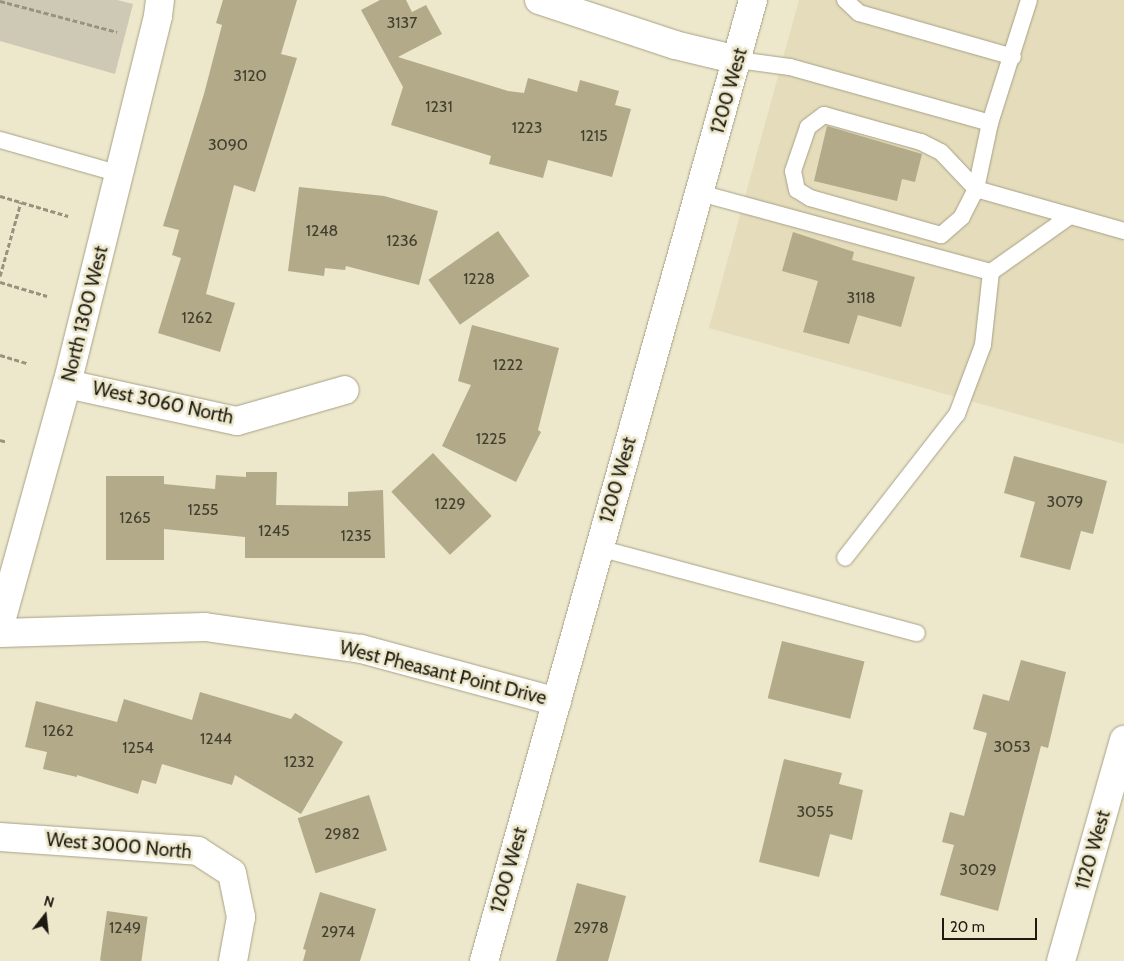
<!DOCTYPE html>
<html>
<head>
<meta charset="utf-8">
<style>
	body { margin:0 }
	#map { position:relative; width:1124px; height:961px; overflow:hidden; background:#ede7cb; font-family:Cabin,sans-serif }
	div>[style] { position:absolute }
	.built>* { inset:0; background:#e4dcba }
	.green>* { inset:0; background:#cec9b5 }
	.building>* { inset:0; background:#b2aa89; transform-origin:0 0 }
	.path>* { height:3px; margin-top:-1.5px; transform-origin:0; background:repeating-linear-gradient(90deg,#97937e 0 5px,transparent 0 7.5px) }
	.roads { filter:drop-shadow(0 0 1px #a7a187) drop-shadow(0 0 1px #a7a187) }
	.lane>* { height:16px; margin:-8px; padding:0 8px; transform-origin:8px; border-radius:8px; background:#fff }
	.street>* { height:28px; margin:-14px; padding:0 14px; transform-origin:14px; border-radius:14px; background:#fff }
	.secondary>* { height:28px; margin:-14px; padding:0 14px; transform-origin:14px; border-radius:14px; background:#fff }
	span { translate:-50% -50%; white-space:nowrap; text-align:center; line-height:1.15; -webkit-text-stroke:5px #ede7cb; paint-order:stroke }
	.number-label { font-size:16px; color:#423f2f }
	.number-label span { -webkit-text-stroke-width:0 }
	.street-label { font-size:19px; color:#1d1b11 }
	.north { position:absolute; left:20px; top:891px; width:50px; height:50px; -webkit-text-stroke:4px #ede7cb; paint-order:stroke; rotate:16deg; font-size:14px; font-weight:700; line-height:20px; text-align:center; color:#1d1b11 }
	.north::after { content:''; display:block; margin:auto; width:18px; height:22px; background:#1d1b11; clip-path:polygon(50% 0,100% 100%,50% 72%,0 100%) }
	.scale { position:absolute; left:942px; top:918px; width:95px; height:22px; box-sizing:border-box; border:2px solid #1d1b11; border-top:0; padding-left:6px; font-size:15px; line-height:18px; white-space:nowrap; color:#1d1b11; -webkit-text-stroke:4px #ede7cb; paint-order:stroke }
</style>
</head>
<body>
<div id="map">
	<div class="built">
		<div style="clip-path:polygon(799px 0,1124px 0,1124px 444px,709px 328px)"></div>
	</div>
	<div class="green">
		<div style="clip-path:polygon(0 0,117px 0,133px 4px,115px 74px,0 41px)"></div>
	</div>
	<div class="building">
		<div style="clip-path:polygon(223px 0,297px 0,281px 54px,297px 58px,255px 192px,234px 185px,206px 294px,235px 303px,220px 352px,158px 333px,181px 258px,172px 255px,179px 230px,163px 226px,204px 94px,222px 25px,216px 23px)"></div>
		<div style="clip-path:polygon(380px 0,406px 0,412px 12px,426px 5px,442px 34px,398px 57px,508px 91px,524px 93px,528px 78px,577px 92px,580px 80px,619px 91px,615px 105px,631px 109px,612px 177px,548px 160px,543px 178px,489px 164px,491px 156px,391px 125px,403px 87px,361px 10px)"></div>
		<div style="clip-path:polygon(827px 126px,922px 154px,915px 182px,902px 179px,897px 201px,814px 181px)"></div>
		<div style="clip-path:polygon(299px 187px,384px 196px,438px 211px,419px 285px,346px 266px,345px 270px,325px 268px,324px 276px,288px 271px)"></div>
		<div style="left:498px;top:231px;width:55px;height:85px;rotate:55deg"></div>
		<div style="clip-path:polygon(793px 232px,854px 252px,852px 260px,915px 277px,901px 327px,858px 315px,849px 344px,803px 332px,818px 281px,782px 271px)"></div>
		<div style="clip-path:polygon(472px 325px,559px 348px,538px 430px,541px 432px,516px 482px,442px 446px,471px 385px,458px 381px)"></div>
		<div style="left:433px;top:453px;width:86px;height:57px;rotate:47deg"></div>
		<div style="clip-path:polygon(1014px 456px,1107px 481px,1093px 534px,1081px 531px,1070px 570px,1020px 557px,1035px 502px,1004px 493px)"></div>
		<div style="clip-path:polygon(246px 472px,277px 472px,276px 505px,348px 506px,348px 492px,383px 490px,385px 558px,245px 558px,245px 537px,164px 529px,164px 560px,106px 560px,106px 476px,164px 476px,164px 484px,215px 489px,216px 475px,246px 477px)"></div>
		<div style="left:782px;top:641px;width:85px;height:59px;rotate:14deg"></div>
		<div style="clip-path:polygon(1021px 660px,1066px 672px,1048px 748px,1041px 746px,998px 911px,940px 895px,954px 845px,942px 842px,950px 812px,964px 816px,987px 733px,973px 729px,983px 694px,1009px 701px)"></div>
		<div style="clip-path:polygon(200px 692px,291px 719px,295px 713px,343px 742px,301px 814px,235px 775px,232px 785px,162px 764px,156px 784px,142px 780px,138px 794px,77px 775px,77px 777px,43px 769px,47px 752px,25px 747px,36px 701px,117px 722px,124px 699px,192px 720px)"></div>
		<div style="clip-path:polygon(784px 759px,842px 773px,839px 784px,863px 790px,852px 840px,830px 834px,819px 877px,759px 862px)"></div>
		<div style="left:369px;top:795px;width:58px;height:75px;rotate:72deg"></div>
		<div style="clip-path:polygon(577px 883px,626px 896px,608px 961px,556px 961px)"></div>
		<div style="clip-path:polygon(320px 892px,376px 909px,360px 961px,303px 961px,306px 950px,303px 949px)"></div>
		<div style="left:107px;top:911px;width:41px;height:50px;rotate:8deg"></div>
	</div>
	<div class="path">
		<div style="left:0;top:1px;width:121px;rotate:14.8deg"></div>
		<div style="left:0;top:196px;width:71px;rotate:16.4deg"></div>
		<div style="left:0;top:276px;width:77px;rotate:-74.2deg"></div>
		<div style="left:0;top:282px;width:49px;rotate:16.6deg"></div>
		<div style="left:0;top:355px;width:28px;rotate:17deg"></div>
		<div style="left:0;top:440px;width:7px;rotate:16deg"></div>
	</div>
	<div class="roads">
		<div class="lane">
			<div style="left:845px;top:0;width:19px;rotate:43deg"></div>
			<div style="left:859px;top:13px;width:160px;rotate:15.9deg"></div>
			<div style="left:738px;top:60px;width:52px;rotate:7.7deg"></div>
			<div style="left:790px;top:67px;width:208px;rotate:15.6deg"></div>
			<div style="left:990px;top:123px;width:129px;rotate:-72.4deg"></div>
			<div style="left:990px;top:123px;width:67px;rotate:102deg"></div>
			<div style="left:976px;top:189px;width:31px;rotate:117deg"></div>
			<div style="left:962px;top:217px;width:28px;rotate:139deg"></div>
			<div style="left:941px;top:235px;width:136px;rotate:-164.2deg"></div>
			<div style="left:810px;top:198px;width:15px;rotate:-148deg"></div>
			<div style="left:797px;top:190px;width:19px;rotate:-102deg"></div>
			<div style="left:793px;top:171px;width:46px;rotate:-71.2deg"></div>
			<div style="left:808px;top:127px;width:20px;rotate:-37deg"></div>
			<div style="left:824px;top:115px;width:101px;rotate:15.6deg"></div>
			<div style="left:921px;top:142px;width:22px;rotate:27deg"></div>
			<div style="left:941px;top:152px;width:51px;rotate:46.6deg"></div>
			<div style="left:976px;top:189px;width:154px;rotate:15.8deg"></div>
			<div style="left:0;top:140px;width:125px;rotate:15.8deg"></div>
			<div style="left:700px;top:193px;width:302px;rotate:15.2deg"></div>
			<div style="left:991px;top:272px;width:73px;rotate:96.3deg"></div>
			<div style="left:983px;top:345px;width:74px;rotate:110.6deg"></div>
			<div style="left:957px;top:414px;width:182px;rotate:127.9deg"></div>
			<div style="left:991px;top:272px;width:97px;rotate:-35.3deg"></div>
			<div style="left:599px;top:548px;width:329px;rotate:15deg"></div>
		</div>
		<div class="street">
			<div style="left:539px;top:0;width:143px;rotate:18.3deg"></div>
			<div style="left:675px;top:45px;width:65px;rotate:13.4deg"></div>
			<div style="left:67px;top:384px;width:174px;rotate:12.3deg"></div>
			<div style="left:237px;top:421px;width:112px;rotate:-16deg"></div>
			<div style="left:0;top:625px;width:250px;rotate:-74.5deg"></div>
			<div style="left:67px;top:384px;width:379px;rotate:-76.1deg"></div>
			<div style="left:158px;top:16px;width:16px;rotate:-83deg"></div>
			<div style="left:0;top:633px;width:205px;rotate:-1.7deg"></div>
			<div style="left:205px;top:627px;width:158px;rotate:8deg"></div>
			<div style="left:361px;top:649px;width:203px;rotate:15.1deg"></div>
			<div style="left:0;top:837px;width:198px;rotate:4deg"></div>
			<div style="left:198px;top:851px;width:40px;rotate:32.9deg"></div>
			<div style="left:232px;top:873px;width:45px;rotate:78.4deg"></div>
			<div style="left:241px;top:917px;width:45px;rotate:100.3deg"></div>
			<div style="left:1061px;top:961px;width:230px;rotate:-74.1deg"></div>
		</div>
		<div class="secondary">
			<div style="left:484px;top:961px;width:998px;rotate:-74.36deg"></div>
		</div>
	</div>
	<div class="number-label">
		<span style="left:402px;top:23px">3137</span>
		<span style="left:250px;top:76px">3120</span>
		<span style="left:439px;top:107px">1231</span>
		<span style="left:527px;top:128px">1223</span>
		<span style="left:594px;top:136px">1215</span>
		<span style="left:228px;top:145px">3090</span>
		<span style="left:322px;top:231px">1248</span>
		<span style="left:402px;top:241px">1236</span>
		<span style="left:479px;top:279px">1228</span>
		<span style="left:861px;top:298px">3118</span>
		<span style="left:197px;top:318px">1262</span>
		<span style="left:508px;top:365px">1222</span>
		<span style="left:491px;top:439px">1225</span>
		<span style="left:1065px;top:502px">3079</span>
		<span style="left:450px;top:504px">1229</span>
		<span style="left:203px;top:510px">1255</span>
		<span style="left:135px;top:518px">1265</span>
		<span style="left:274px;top:531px">1245</span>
		<span style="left:356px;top:536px">1235</span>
		<span style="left:58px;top:731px">1262</span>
		<span style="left:216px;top:739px">1244</span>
		<span style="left:1012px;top:747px">3053</span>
		<span style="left:138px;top:748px">1254</span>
		<span style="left:299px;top:762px">1232</span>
		<span style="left:815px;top:812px">3055</span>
		<span style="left:342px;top:834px">2982</span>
		<span style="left:978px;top:870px">3029</span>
		<span style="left:125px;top:928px">1249</span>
		<span style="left:591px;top:928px">2978</span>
		<span style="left:338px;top:932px">2974</span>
	</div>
	<div class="street-label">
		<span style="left:729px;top:91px;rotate:-74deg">1200 West</span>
		<span style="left:85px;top:314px;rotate:-76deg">North 1300 West</span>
		<span style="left:163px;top:403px;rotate:12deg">West 3060 North</span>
		<span style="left:618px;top:480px;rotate:-74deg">1200 West</span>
		<span style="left:443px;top:673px;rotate:14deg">West Pheasant Point Drive</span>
		<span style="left:119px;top:846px;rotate:5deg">West 3000 North</span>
		<span style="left:1093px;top:850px;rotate:-74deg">1120 West</span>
		<span style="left:509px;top:870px;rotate:-74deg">1200 West</span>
	</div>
	<div class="north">N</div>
	<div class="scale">20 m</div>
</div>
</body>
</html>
